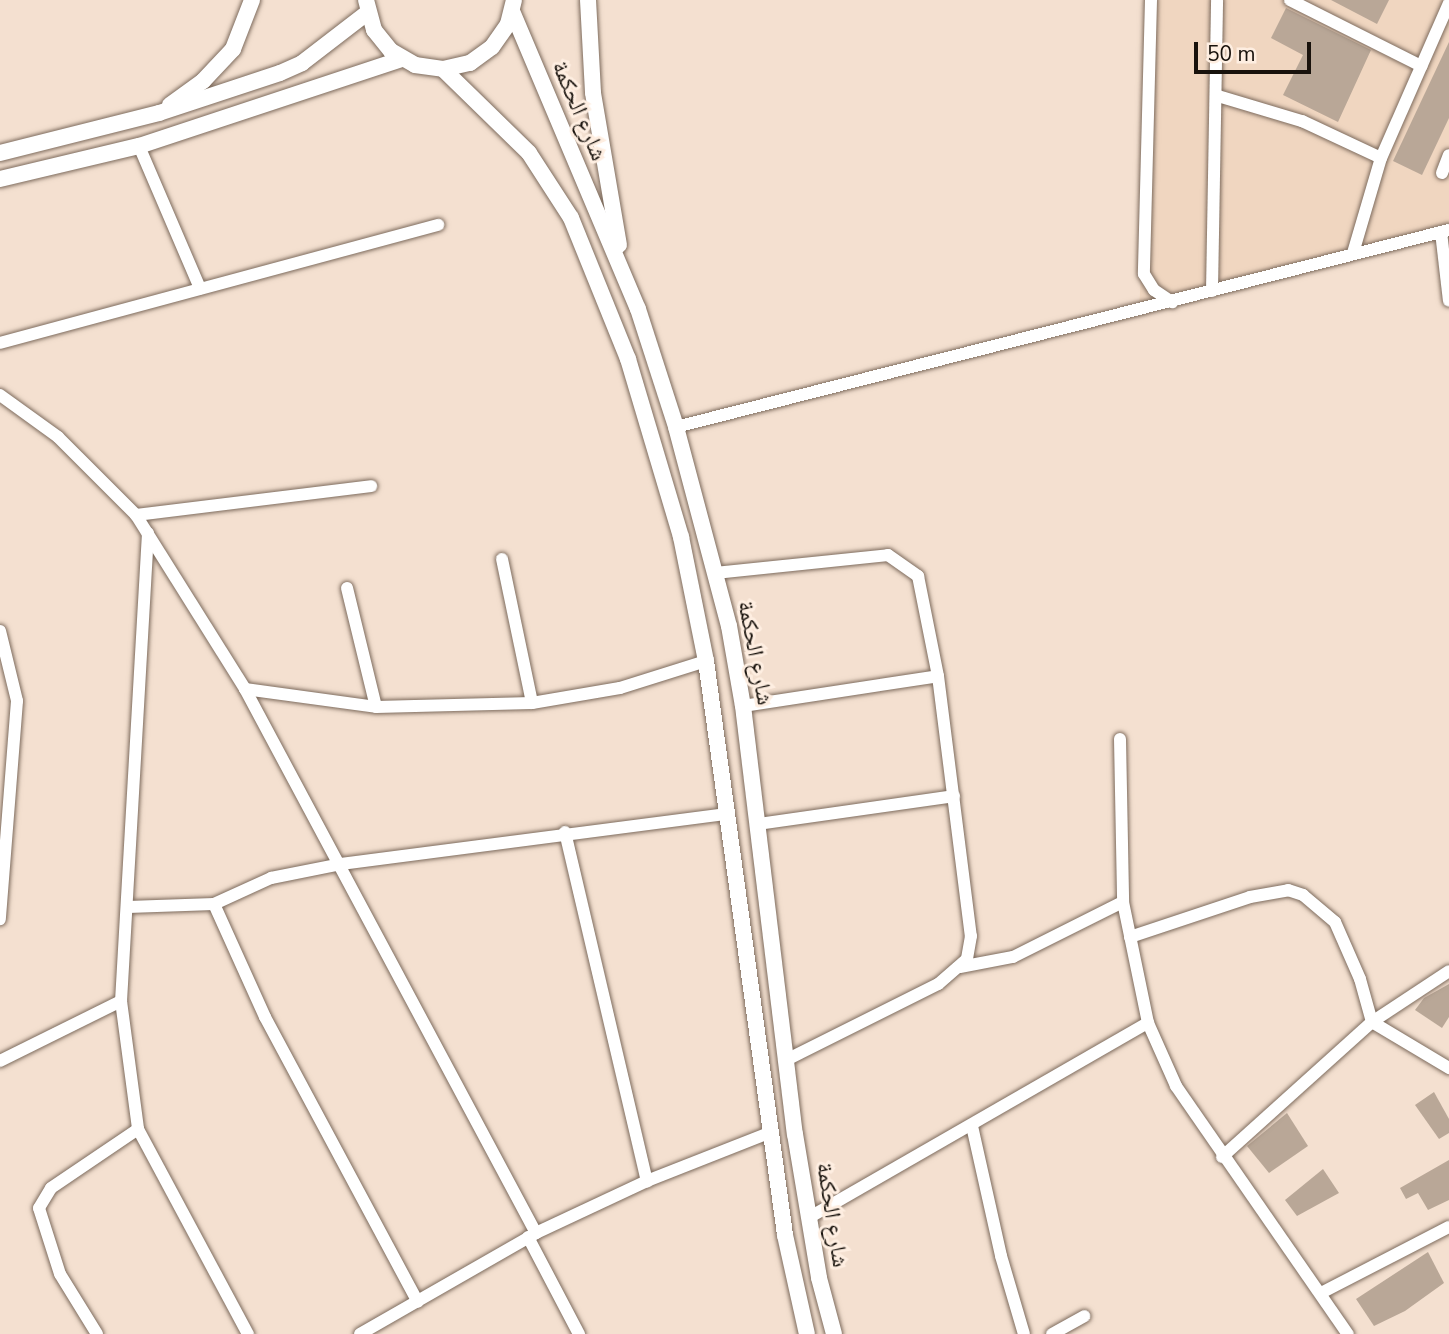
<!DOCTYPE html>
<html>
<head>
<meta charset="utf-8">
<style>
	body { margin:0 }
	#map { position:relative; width:1449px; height:1334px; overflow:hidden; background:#f4e0d0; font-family:"Nunito Sans","Noto Naskh Arabic",sans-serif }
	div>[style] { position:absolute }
	.built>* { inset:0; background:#f0d6c0 }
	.building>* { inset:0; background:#b9a797 }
	.roads { filter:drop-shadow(0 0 2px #7d6b5d) drop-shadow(0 0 2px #7d6b5d) }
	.minor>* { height:12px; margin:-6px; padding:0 6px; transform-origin:6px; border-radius:6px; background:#fff }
	.tertiary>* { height:16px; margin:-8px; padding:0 8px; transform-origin:8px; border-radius:8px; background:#fff }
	span { translate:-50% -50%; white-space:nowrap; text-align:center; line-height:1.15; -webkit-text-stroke:6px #feeee1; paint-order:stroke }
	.street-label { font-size:23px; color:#18120c }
	.scale { position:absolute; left:1194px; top:42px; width:117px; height:32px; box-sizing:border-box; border:4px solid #18120c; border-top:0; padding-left:9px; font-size:21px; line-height:24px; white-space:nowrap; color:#18120c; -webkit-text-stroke:5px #feeee1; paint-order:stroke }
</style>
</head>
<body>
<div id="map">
	<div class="built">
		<div style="clip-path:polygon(1158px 0,1449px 0,1449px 223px,1139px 309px)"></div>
	</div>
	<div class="building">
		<div style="clip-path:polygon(1331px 0,1389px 0,1377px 24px)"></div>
		<div style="clip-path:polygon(1286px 8px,1371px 50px,1338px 122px,1283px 95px,1303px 55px,1271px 38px)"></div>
		<div style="clip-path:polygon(1449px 42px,1449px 118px,1422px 175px,1393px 161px)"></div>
		<div style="clip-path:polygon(1449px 984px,1449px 1017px,1442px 1028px,1415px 1010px,1424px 998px)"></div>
		<div style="clip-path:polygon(1434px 1092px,1449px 1119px,1449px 1133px,1439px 1139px,1415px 1105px)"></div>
		<div style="clip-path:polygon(1287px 1113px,1308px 1146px,1269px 1173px,1247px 1146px)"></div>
		<div style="clip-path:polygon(1449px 1160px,1449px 1200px,1428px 1210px,1418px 1193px,1406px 1199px,1400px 1188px)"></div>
		<div style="clip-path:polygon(1323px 1169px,1339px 1193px,1297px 1216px,1285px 1200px)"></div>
		<div style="clip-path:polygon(1428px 1252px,1444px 1283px,1405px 1311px,1374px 1326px,1356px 1299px)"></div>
	</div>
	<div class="roads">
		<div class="minor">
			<div style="left:1151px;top:0;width:274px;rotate:91.5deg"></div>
			<div style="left:1144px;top:274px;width:19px;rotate:58deg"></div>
			<div style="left:1154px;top:290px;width:22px;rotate:34deg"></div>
			<div style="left:1290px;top:0;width:147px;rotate:26.7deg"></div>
			<div style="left:1218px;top:96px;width:88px;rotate:16.6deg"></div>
			<div style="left:1302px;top:121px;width:87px;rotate:25.1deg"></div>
			<div style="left:139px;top:146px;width:155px;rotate:66.8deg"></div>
			<div style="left:1442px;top:173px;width:19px;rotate:-69deg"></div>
			<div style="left:1441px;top:232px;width:69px;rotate:83.4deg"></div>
			<div style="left:1353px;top:253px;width:99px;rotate:-73.6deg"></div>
			<div style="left:1381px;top:158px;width:169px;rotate:-66.3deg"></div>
			<div style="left:1212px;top:291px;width:291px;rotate:-89deg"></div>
			<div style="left:0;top:343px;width:454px;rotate:-15.1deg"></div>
			<div style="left:0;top:395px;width:72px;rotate:35.9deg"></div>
			<div style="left:58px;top:437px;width:110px;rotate:45deg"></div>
			<div style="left:136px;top:515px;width:205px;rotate:57.9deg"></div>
			<div style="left:245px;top:689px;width:617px;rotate:61.86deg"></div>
			<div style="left:676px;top:427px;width:798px;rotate:-14.3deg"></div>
			<div style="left:136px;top:515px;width:237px;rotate:-7deg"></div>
			<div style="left:148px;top:533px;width:469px;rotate:93.3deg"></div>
			<div style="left:121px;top:1001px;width:129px;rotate:82.4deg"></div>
			<div style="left:138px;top:1129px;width:233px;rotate:61.8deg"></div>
			<div style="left:502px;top:559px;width:147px;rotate:78.2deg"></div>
			<div style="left:715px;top:573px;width:174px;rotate:-5.9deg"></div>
			<div style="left:888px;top:555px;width:37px;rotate:35deg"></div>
			<div style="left:918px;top:576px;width:102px;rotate:78.7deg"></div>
			<div style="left:938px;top:676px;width:262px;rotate:82.8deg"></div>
			<div style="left:971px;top:936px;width:23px;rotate:100deg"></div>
			<div style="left:967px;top:959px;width:38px;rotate:139deg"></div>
			<div style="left:938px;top:984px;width:168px;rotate:153.4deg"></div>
			<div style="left:347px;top:588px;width:122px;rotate:76.3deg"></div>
			<div style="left:0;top:631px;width:72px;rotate:76.3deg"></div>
			<div style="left:17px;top:701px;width:219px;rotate:94.5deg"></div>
			<div style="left:245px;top:689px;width:132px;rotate:7.8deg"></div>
			<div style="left:376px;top:707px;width:156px;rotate:-1.5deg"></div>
			<div style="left:532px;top:703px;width:89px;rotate:-9.7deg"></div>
			<div style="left:620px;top:688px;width:90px;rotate:-17.4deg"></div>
			<div style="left:743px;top:706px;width:197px;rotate:-8.7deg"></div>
			<div style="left:1120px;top:739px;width:163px;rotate:88.9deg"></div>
			<div style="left:1123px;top:902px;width:124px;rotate:78.3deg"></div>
			<div style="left:1148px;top:1023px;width:69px;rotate:66deg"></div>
			<div style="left:1176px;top:1086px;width:302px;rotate:55.3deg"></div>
			<div style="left:758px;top:824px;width:198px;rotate:-8.1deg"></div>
			<div style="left:565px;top:832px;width:359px;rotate:76.8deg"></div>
			<div style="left:214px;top:904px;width:124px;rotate:65.7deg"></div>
			<div style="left:265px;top:1017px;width:323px;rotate:61.8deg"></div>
			<div style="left:128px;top:907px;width:86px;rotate:-2deg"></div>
			<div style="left:214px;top:904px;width:63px;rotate:-24.5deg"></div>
			<div style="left:271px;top:878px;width:71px;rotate:-11.3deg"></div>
			<div style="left:341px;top:864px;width:387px;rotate:-7.4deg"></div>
			<div style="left:1130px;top:937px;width:126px;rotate:-18.4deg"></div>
			<div style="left:1250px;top:897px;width:39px;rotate:-10deg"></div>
			<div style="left:1288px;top:890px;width:16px;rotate:18deg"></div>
			<div style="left:1303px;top:895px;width:42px;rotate:40.2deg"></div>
			<div style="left:1335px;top:922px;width:62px;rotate:66.3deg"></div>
			<div style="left:1360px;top:979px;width:45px;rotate:74.4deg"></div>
			<div style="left:1372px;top:1022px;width:90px;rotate:30.9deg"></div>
			<div style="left:960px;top:967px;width:54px;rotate:-10.7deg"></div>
			<div style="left:1013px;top:957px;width:123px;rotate:-26.6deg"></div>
			<div style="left:0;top:1061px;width:135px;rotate:-26.4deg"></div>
			<div style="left:972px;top:1126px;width:133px;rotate:77.4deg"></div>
			<div style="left:1001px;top:1256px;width:81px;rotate:73.6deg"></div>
			<div style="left:1222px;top:1157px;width:202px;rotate:-42deg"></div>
			<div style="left:1372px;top:1022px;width:92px;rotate:-33.5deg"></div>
			<div style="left:810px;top:1217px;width:390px;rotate:-29.9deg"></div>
			<div style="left:528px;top:1237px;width:110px;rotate:62.3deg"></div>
			<div style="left:1321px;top:1293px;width:144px;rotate:-27.3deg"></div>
			<div style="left:97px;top:1334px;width:70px;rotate:-121.7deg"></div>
			<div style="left:60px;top:1274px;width:69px;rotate:-107.7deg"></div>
			<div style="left:39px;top:1208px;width:23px;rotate:-59deg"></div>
			<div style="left:51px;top:1188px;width:105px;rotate:-34.1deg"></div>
			<div style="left:360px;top:1334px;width:203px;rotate:-29.8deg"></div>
			<div style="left:536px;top:1233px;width:123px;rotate:-25.1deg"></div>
			<div style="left:647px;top:1181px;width:131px;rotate:-21.5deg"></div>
			<div style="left:1052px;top:1334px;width:37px;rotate:-29deg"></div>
		</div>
		<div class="tertiary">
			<div style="left:366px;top:0;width:31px;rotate:75deg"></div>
			<div style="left:374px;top:30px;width:27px;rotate:51deg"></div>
			<div style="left:391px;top:51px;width:28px;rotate:30deg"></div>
			<div style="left:415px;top:65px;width:28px;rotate:8deg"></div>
			<div style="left:443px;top:69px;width:28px;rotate:-13deg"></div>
			<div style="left:470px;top:63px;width:27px;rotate:-36deg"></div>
			<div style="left:492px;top:47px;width:28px;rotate:-55deg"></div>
			<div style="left:508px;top:24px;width:25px;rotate:-76deg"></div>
			<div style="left:588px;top:0;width:93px;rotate:86.9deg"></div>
			<div style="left:593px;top:93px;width:154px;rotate:80.3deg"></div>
			<div style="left:512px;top:11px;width:324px;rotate:67.1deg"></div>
			<div style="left:638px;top:309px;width:124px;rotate:72.1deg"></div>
			<div style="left:676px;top:427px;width:206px;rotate:75.1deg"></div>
			<div style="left:729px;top:626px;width:81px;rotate:80.1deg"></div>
			<div style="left:743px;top:706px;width:431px;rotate:83.1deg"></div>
			<div style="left:795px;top:1134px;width:146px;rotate:80.5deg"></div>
			<div style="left:819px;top:1278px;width:58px;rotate:75deg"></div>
			<div style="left:443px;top:69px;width:120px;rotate:44.3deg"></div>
			<div style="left:529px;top:153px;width:77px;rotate:57.1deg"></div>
			<div style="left:571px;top:218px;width:152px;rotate:68deg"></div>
			<div style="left:628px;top:359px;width:186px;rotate:73.4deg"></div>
			<div style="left:681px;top:537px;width:126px;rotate:78.6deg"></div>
			<div style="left:706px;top:661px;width:579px;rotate:82.16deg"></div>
			<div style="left:785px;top:1235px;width:101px;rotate:77.5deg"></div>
			<div style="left:170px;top:105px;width:41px;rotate:-36deg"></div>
			<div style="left:203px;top:81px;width:44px;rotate:-46.8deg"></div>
			<div style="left:233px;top:49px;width:53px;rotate:-68.8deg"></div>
			<div style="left:0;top:153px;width:164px;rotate:-14.1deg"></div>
			<div style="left:159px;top:113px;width:127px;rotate:-18.3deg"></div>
			<div style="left:280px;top:73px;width:24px;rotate:-24deg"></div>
			<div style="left:302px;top:63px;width:82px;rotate:-37.6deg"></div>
			<div style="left:0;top:179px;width:143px;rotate:-13.4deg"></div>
			<div style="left:139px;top:146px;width:277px;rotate:-18.3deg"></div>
		</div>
	</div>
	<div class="street-label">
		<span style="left:579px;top:111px;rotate:67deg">شارع الحكمة</span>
		<span style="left:755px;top:653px;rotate:79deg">شارع الحكمة</span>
		<span style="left:832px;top:1215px;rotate:81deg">شارع الحكمة</span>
	</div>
	<div class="scale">50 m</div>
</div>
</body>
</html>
